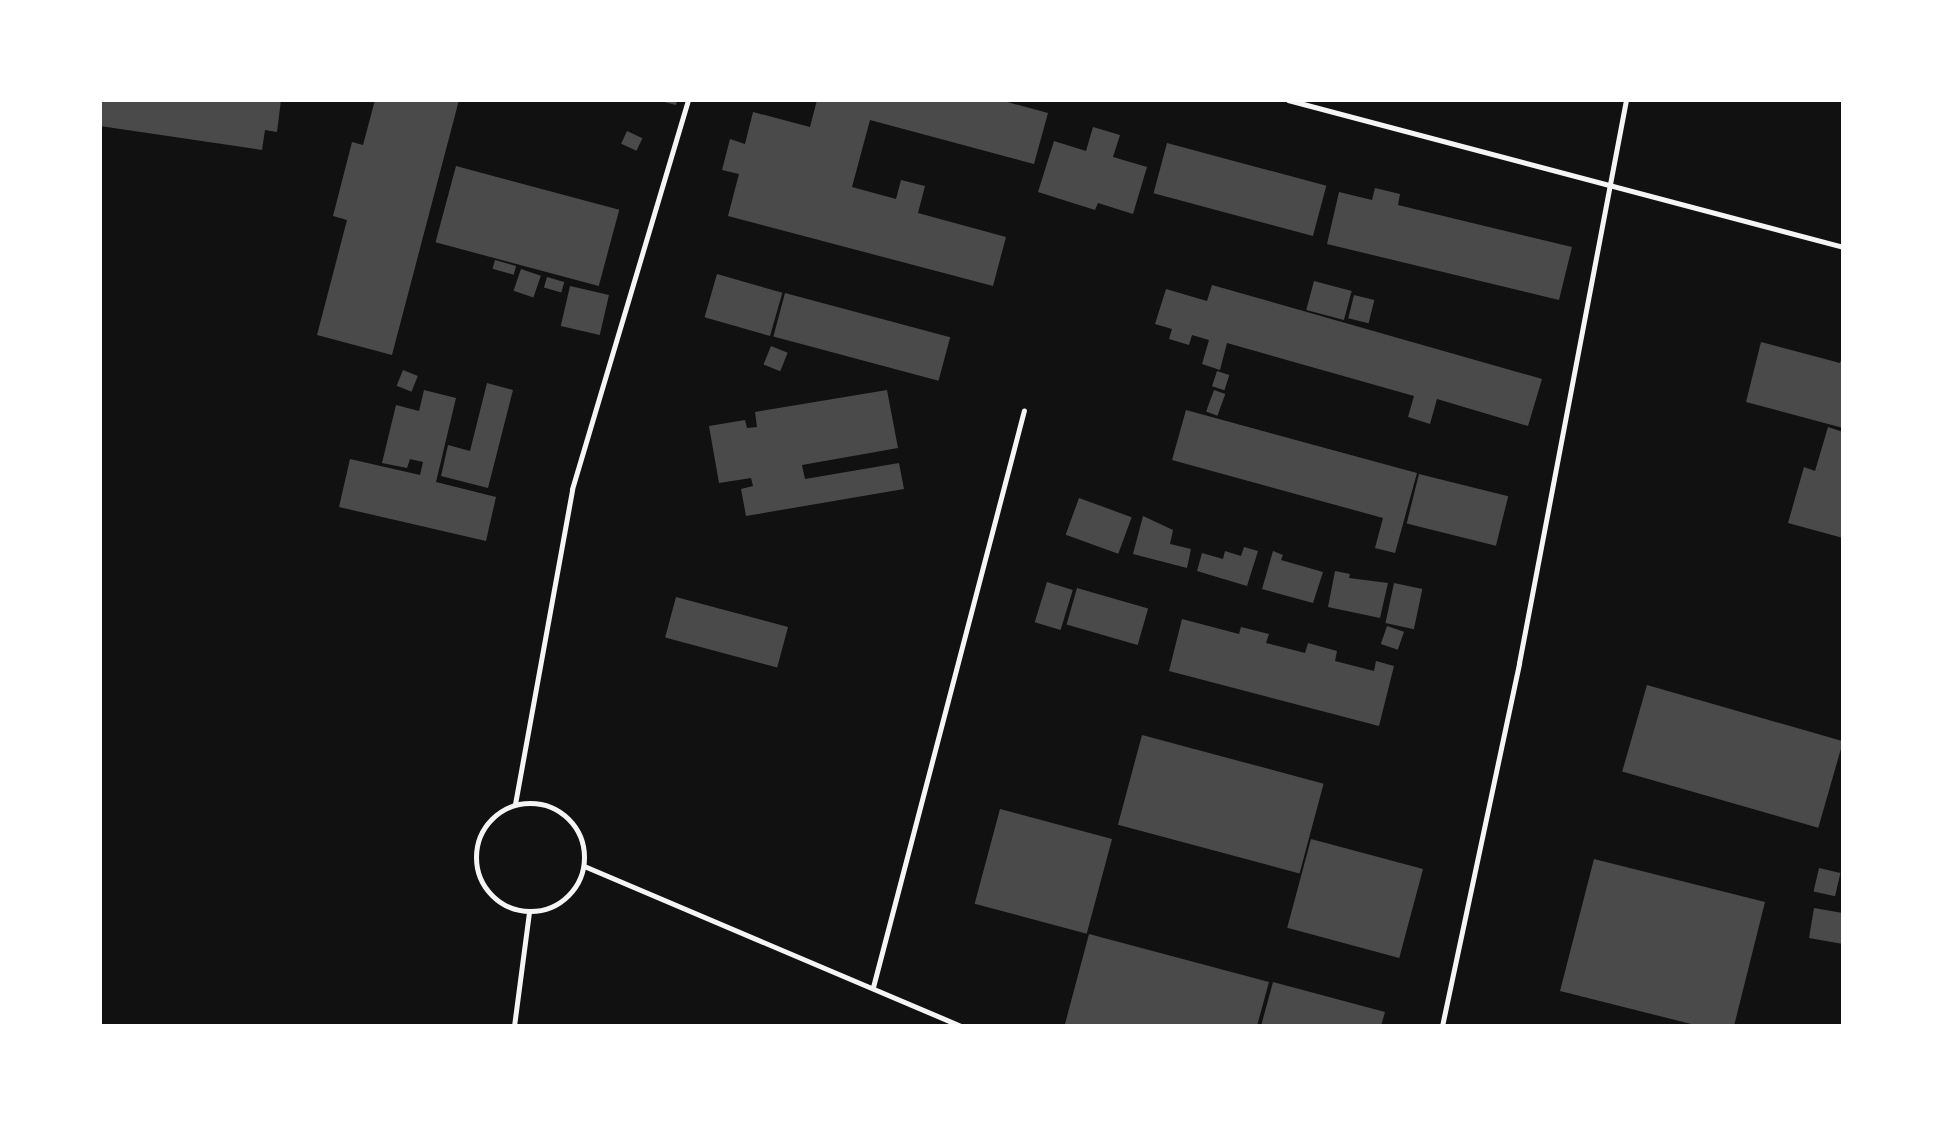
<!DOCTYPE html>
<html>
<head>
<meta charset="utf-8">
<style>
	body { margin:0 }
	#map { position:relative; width:1943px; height:1126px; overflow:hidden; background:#111; font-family:Ubuntu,sans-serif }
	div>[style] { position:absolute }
	.building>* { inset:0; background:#4a4a4a; transform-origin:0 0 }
	.service>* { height:5px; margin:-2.5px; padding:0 2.5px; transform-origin:2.5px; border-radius:2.5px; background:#f5f5f5 }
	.service>.ring { margin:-2.5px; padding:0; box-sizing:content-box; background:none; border:5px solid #f5f5f5; border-radius:50% }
	span { translate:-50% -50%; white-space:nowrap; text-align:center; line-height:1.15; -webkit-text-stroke:5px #fff; paint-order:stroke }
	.frame { position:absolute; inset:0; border:102px solid #fff; pointer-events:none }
</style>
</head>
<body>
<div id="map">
	<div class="building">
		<div style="clip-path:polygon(100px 100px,281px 100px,277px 132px,265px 130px,262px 150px,100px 126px)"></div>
		<div style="clip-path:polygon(375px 100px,459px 100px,392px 355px,317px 335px,347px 220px,333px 216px,352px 142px,363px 145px)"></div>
		<div style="clip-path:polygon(656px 100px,677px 100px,676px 105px)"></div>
		<div style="clip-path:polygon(817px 100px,1000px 100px,1048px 113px,1034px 164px,870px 120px,852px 187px,896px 199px,901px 180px,925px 186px,918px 213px,1006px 237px,993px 286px,728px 216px,739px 174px,722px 170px,730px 139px,745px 144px,753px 112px,810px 127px)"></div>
		<div style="clip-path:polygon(1093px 127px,1120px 135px,1113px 157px,1147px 167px,1133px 214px,1098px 203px,1095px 210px,1038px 192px,1054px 141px,1086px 151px)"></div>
		<div style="left:627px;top:131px;width:17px;height:14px;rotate:25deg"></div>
		<div style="left:1167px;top:143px;width:165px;height:52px;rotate:15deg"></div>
		<div style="left:456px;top:166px;width:169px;height:79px;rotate:15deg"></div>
		<div style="clip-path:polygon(1375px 188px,1400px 194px,1398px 205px,1572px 247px,1559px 300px,1327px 244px,1339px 192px,1372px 200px)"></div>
		<div style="left:495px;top:260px;width:22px;height:9px;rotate:16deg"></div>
		<div style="left:521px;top:269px;width:21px;height:23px;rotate:19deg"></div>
		<div style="left:717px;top:274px;width:68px;height:45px;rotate:16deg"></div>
		<div style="left:547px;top:277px;width:18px;height:11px;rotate:16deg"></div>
		<div style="left:1314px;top:281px;width:39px;height:30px;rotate:15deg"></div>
		<div style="clip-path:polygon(1212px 285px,1542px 379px,1528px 426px,1437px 399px,1430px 424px,1408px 417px,1414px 396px,1227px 343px,1220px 370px,1202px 364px,1209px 340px,1192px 335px,1189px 345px,1169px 339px,1172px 329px,1155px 324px,1166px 289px,1207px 301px)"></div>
		<div style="left:570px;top:286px;width:40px;height:41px;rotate:13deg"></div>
		<div style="left:785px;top:293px;width:171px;height:45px;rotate:15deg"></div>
		<div style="left:1354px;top:295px;width:21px;height:24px;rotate:14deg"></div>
		<div style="clip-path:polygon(1761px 342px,1840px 363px,1843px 354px,1843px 428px,1746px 402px)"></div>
		<div style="left:771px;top:346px;width:18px;height:20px;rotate:22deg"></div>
		<div style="left:403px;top:370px;width:16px;height:17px;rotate:22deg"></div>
		<div style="left:1217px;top:371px;width:13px;height:16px;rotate:18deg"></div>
		<div style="clip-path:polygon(487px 383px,513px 390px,488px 488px,441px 476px,448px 445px,470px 451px)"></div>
		<div style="clip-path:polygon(424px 390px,456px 398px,436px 482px,496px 497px,486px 541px,339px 507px,350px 459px,420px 475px,423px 462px,410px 459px,407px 468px,382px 463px,396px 405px,419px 411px)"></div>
		<div style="clip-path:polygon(887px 390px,898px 448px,802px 465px,805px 479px,899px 463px,904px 489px,746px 516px,741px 489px,753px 486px,751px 478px,719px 483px,709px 426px,745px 420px,747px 428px,757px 427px,755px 412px)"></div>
		<div style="left:1214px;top:390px;width:12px;height:23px;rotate:20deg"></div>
		<div style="clip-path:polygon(1186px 410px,1417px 473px,1395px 553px,1375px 548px,1383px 518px,1172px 460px)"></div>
		<div style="clip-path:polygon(1828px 427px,1843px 432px,1843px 538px,1788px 523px,1804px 467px,1815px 471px)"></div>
		<div style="left:1419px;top:474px;width:92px;height:51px;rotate:14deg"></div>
		<div style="left:1079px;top:498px;width:56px;height:39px;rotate:20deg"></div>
		<div style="clip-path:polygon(1143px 516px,1173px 530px,1170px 544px,1191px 549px,1187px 568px,1133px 554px)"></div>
		<div style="clip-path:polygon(1244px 547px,1258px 551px,1247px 586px,1197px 571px,1202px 553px,1223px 559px,1225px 551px,1241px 556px)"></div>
		<div style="clip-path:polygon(1273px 551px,1283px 555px,1281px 560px,1323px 572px,1313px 603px,1262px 589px)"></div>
		<div style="clip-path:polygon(1335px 571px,1350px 574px,1349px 578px,1388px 583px,1380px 618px,1328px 607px)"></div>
		<div style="left:1047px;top:582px;width:27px;height:42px;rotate:17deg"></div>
		<div style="left:1394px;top:583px;width:29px;height:41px;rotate:12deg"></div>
		<div style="left:1077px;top:588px;width:74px;height:38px;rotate:16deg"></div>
		<div style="left:676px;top:597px;width:116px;height:42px;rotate:15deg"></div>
		<div style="clip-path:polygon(1182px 619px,1239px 634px,1241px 627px,1269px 634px,1266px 643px,1305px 653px,1308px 643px,1337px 651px,1335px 661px,1374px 671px,1376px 661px,1394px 666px,1379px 726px,1169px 671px)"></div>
		<div style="left:1387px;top:626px;width:18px;height:19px;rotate:19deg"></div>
		<div style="left:1647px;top:685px;width:204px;height:90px;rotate:16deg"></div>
		<div style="left:1142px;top:735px;width:188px;height:93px;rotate:15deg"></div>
		<div style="left:1000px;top:809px;width:116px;height:98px;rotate:15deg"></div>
		<div style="left:1311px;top:839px;width:116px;height:92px;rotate:15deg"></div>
		<div style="clip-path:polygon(1594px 859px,1765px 902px,1734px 1026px,1699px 1026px,1560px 991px)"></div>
		<div style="left:1819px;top:868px;width:22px;height:24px;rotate:13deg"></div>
		<div style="clip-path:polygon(1814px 908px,1843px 913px,1843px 944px,1809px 938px)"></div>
		<div style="clip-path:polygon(1089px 934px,1269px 982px,1257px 1026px,1065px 1024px)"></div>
		<div style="clip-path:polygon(1273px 982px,1385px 1012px,1381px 1026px,1261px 1026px)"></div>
	</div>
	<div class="service">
		<div style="left:1288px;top:100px;width:574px;rotate:14.83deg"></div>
		<div class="ring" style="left:476px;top:803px;width:103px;height:103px"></div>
		<div style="left:515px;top:804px;width:320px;rotate:-79.7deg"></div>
		<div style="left:572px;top:489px;width:406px;rotate:-73.4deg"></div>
		<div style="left:584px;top:866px;width:410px;rotate:23deg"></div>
		<div style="left:873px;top:987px;width:596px;rotate:-75.33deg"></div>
		<div style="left:514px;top:1026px;width:115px;rotate:-82.5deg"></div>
		<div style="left:1442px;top:1026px;width:371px;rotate:-78deg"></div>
		<div style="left:1519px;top:663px;width:573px;rotate:-79.24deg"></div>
	</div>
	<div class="frame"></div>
</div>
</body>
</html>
